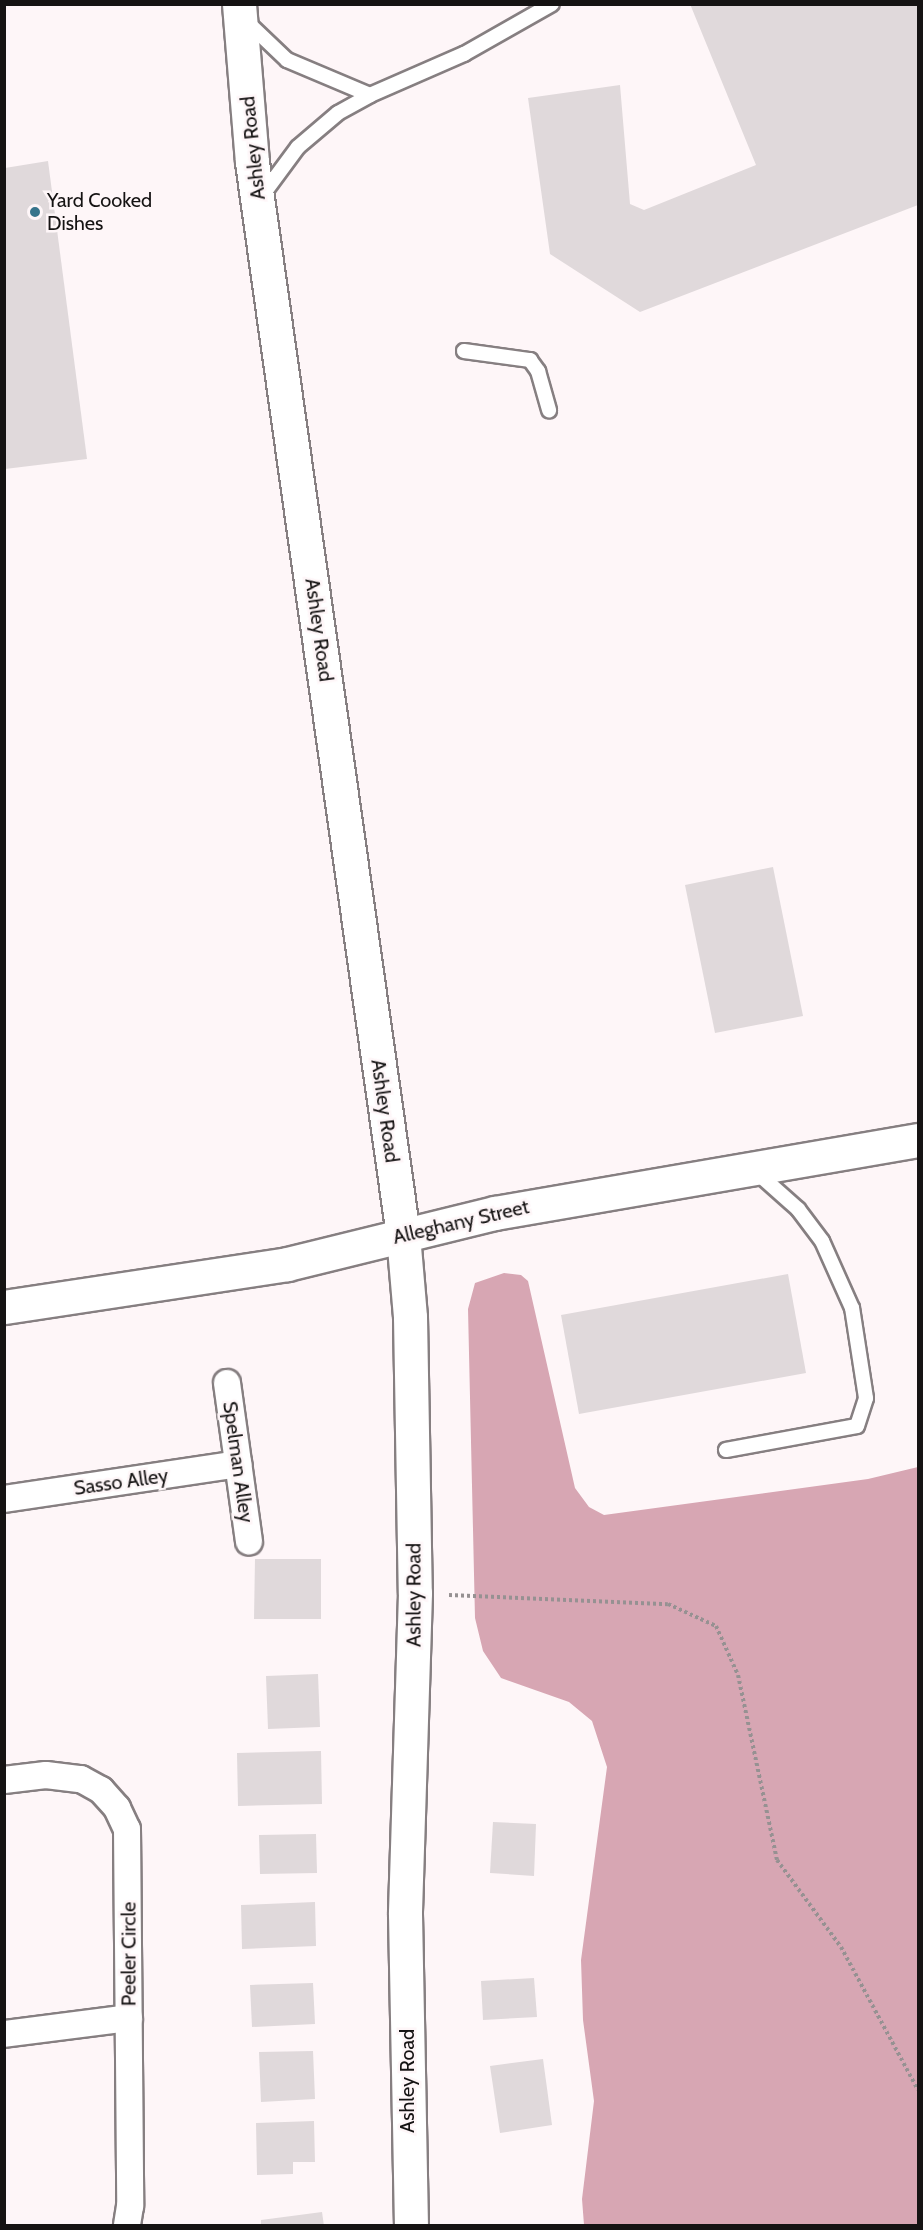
<!DOCTYPE html>
<html>
<head>
<meta charset="utf-8">
<style>
	body { margin:0 }
	#map { position:relative; width:923px; height:2230px; overflow:hidden; background:#fef6f8; font-family:Cabin,sans-serif }
	div>[style] { position:absolute }
	.forest>* { inset:0; background:#d7a6b3 }
	.building>* { inset:0; background:#e0d9db }
	.path>* { height:4px; margin-top:-2px; transform-origin:0; background:repeating-linear-gradient(90deg,#969192 0 3px,transparent 0 6px) }
	.roads { filter:drop-shadow(2px 0 #867f81) drop-shadow(-2px 0 #867f81) drop-shadow(0 2px #867f81) drop-shadow(0 -2px #867f81) }
	.lane>* { height:14px; margin:-7px; padding:0 7px; transform-origin:7px; border-radius:7px; background:#fff }
	.street>* { height:26px; margin:-13px; padding:0 13px; transform-origin:13px; border-radius:13px; background:#fff }
	.secondary>* { height:33px; margin:-16.5px; padding:0 16.5px; transform-origin:16.5px; border-radius:16.5px; background:#fff }
	.dots>* { width:16px; height:16px; translate:-50% -50%; box-sizing:border-box; border:3px solid #fef6f8; border-radius:50% }
	span { translate:-50% -50%; white-space:nowrap; text-align:center; line-height:1.15; -webkit-text-stroke:5px #fef6f8; paint-order:stroke }
	.street-label { font-size:20px; color:#151313 }
	.poi-label { font-size:20px; color:#151313 }
	.left { translate:0 -50%; text-align:left }
	.frame { position:absolute; inset:0; border:6px solid #151313; pointer-events:none }
</style>
</head>
<body>
<div id="map">
	<div class="forest">
		<div style="clip-path:polygon(504px 1273px,521px 1275px,528px 1281px,575px 1488px,589px 1507px,604px 1515px,868px 1479px,918px 1467px,918px 2225px,584px 2225px,582px 2199px,594px 2101px,583px 2020px,581px 1960px,607px 1767px,592px 1721px,569px 1702px,501px 1678px,483px 1651px,475px 1618px,468px 1309px,475px 1283px)"></div>
	</div>
	<div class="building">
		<div style="clip-path:polygon(690px 4px,918px 4px,918px 205px,640px 312px,550px 254px,528px 98px,620px 85px,630px 204px,644px 210px,756px 165px)"></div>
		<div style="clip-path:polygon(48px 161px,87px 459px,5px 469px,5px 168px)"></div>
		<div style="clip-path:polygon(773px 867px,803px 1016px,715px 1033px,685px 885px)"></div>
		<div style="clip-path:polygon(788px 1274px,806px 1373px,579px 1414px,561px 1315px)"></div>
		<div style="clip-path:polygon(255px 1559px,321px 1559px,321px 1619px,254px 1619px)"></div>
		<div style="clip-path:polygon(318px 1674px,320px 1727px,268px 1729px,266px 1676px)"></div>
		<div style="clip-path:polygon(321px 1751px,322px 1804px,238px 1806px,237px 1753px)"></div>
		<div style="clip-path:polygon(493px 1822px,536px 1824px,534px 1876px,490px 1873px)"></div>
		<div style="clip-path:polygon(316px 1834px,317px 1873px,260px 1874px,259px 1835px)"></div>
		<div style="clip-path:polygon(315px 1902px,316px 1946px,242px 1949px,241px 1905px)"></div>
		<div style="clip-path:polygon(534px 1978px,537px 2017px,483px 2020px,481px 1981px)"></div>
		<div style="clip-path:polygon(313px 1983px,315px 2024px,252px 2027px,250px 1985px)"></div>
		<div style="clip-path:polygon(313px 2051px,315px 2099px,261px 2102px,259px 2052px)"></div>
		<div style="clip-path:polygon(543px 2059px,552px 2125px,500px 2133px,490px 2066px)"></div>
		<div style="clip-path:polygon(314px 2121px,315px 2162px,293px 2162px,293px 2174px,257px 2175px,256px 2123px)"></div>
		<div style="clip-path:polygon(322px 2212px,324px 2226px,261px 2226px,261px 2220px)"></div>
	</div>
	<div class="path">
		<div style="left:449px;top:1595px;width:219px;rotate:2.4deg"></div>
		<div style="left:668px;top:1604px;width:53px;rotate:24.6deg"></div>
		<div style="left:716px;top:1626px;width:54px;rotate:65.8deg"></div>
		<div style="left:738px;top:1675px;width:189px;rotate:78.1deg"></div>
		<div style="left:777px;top:1860px;width:108px;rotate:53.7deg"></div>
		<div style="left:841px;top:1947px;width:162px;rotate:61.7deg"></div>
	</div>
	<div class="roads">
		<div class="lane">
			<div style="left:245px;top:20px;width:58px;rotate:43.6deg"></div>
			<div style="left:287px;top:60px;width:90px;rotate:22.9deg"></div>
			<div style="left:261px;top:197px;width:62px;rotate:-53.5deg"></div>
			<div style="left:298px;top:147px;width:52px;rotate:-40.4deg"></div>
			<div style="left:338px;top:113px;width:37px;rotate:-29deg"></div>
			<div style="left:370px;top:95px;width:103px;rotate:-23.6deg"></div>
			<div style="left:464px;top:54px;width:101px;rotate:-29.6deg"></div>
			<div style="left:464px;top:351px;width:67px;rotate:7.8deg"></div>
			<div style="left:530px;top:360px;width:14px;rotate:54deg"></div>
			<div style="left:538px;top:371px;width:41px;rotate:74.2deg"></div>
			<div style="left:726px;top:1450px;width:133px;rotate:-10.4deg"></div>
			<div style="left:857px;top:1426px;width:29px;rotate:-72deg"></div>
			<div style="left:866px;top:1398px;width:91px;rotate:-98.8deg"></div>
			<div style="left:852px;top:1308px;width:73px;rotate:-114.1deg"></div>
			<div style="left:822px;top:1241px;width:40px;rotate:-127deg"></div>
			<div style="left:798px;top:1209px;width:57px;rotate:-138.5deg"></div>
		</div>
		<div class="street">
			<div style="left:227px;top:1383px;width:160px;rotate:82.1deg"></div>
			<div style="left:4px;top:1499px;width:237px;rotate:-8.5deg"></div>
			<div style="left:4px;top:1780px;width:42px;rotate:-6.8deg"></div>
			<div style="left:46px;top:1775px;width:35px;rotate:7deg"></div>
			<div style="left:81px;top:1779px;width:23px;rotate:29deg"></div>
			<div style="left:101px;top:1790px;width:24px;rotate:48deg"></div>
			<div style="left:117px;top:1808px;width:23px;rotate:65deg"></div>
			<div style="left:127px;top:1829px;width:377px;rotate:89.5deg"></div>
			<div style="left:130px;top:2206px;width:20px;rotate:99deg"></div>
			<div style="left:4px;top:2034px;width:126px;rotate:-7.3deg"></div>
		</div>
		<div class="secondary">
			<div style="left:239px;top:4px;width:159px;rotate:85.3deg"></div>
			<div style="left:252px;top:162px;width:1084px;rotate:81.99deg"></div>
			<div style="left:403px;top:1235px;width:82px;rotate:85.1deg"></div>
			<div style="left:410px;top:1317px;width:276px;rotate:89deg"></div>
			<div style="left:415px;top:1593px;width:321px;rotate:91.8deg"></div>
			<div style="left:405px;top:1914px;width:312px;rotate:88.9deg"></div>
			<div style="left:4px;top:1307px;width:286px;rotate:-8.6deg"></div>
			<div style="left:287px;top:1264px;width:214px;rotate:-13.8deg"></div>
			<div style="left:495px;top:1213px;width:429px;rotate:-9.8deg"></div>
		</div>
	</div>
	<div class="dots">
		<div style="left:35px;top:212px;background:#37748b"></div>
	</div>
	<div class="street-label">
		<span style="left:253px;top:148px;rotate:-96deg">Ashley Road</span>
		<span style="left:319px;top:630px;rotate:82deg">Ashley Road</span>
		<span style="left:385px;top:1111px;rotate:82deg">Ashley Road</span>
		<span style="left:461px;top:1222px;rotate:-13deg">Alleghany Street</span>
		<span style="left:238px;top:1462px;rotate:82deg">Spelman Alley</span>
		<span style="left:121px;top:1482px;rotate:-8deg">Sasso Alley</span>
		<span style="left:414px;top:1595px;rotate:-90deg">Ashley Road</span>
		<span style="left:129px;top:1954px;rotate:-90deg">Peeler Circle</span>
		<span style="left:407px;top:2081px;rotate:-90deg">Ashley Road</span>
	</div>
	<div class="poi-label">
		<span class="left" style="left:47px;top:212px">Yard Cooked<br>Dishes</span>
	</div>
	<div class="frame"></div>
</div>
</body>
</html>
